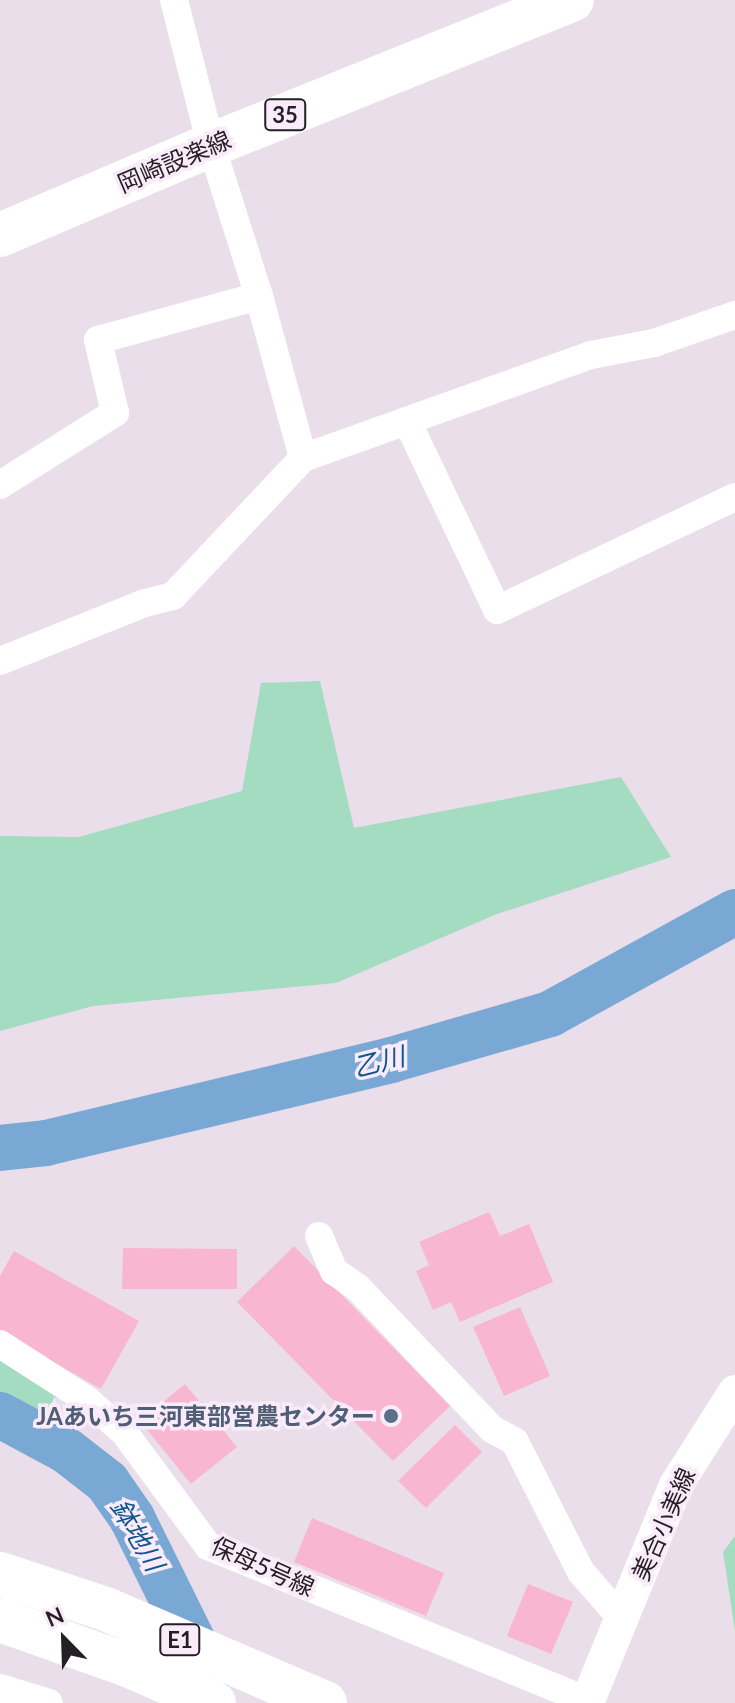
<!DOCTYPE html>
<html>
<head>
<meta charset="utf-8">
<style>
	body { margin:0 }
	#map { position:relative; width:735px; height:1703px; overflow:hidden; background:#ebdeeb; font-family:Lato,"Noto Sans JP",sans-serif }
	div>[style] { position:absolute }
	.green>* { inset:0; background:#a4dcc1 }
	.river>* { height:46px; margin:-23px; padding:0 23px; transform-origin:23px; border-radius:23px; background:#7aa8d5 }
	.building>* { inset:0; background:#f8b6d0 }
	.minor>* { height:28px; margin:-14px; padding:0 14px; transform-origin:14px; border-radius:14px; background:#fff }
	.tertiary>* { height:34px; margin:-17px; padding:0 17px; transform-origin:17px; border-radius:17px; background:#fff }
	.primary>* { height:44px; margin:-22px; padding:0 22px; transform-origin:22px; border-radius:22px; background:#fff }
	.motorway>* { height:44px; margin:-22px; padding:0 22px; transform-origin:22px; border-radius:22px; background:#fff }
	.dots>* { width:22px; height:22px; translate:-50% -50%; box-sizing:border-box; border:4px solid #f9ebf9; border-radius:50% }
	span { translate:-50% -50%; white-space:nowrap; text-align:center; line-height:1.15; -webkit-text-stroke:7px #f9ebf9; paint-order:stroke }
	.shield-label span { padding:2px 6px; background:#f9ebf9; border:2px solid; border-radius:6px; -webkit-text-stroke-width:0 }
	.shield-label { font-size:22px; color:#241f24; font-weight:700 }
	.street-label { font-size:24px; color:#241f24 }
	.service-label { font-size:24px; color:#4e5e75; font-weight:700 }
	.right { translate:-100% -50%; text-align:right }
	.water-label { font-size:26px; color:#0f568f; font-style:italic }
	.north { position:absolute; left:24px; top:1599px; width:80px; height:80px; -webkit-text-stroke:6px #f9ebf9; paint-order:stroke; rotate:337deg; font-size:22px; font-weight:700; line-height:32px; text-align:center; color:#241f24 }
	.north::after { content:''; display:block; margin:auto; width:28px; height:36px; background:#241f24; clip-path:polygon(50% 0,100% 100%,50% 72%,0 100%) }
</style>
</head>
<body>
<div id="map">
	<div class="green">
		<div style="clip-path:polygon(320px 681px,354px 828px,621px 777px,671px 857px,497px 914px,336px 983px,93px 1006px,0 1031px,0 836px,79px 837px,242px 791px,261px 683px)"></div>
		<div style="clip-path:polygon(0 1336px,59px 1395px,22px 1433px,0 1429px)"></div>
		<div style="clip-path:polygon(735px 1536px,735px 1631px,723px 1552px)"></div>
	</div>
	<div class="river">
		<div style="left:0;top:1148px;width:46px;rotate:-6.2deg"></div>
		<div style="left:46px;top:1143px;width:355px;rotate:-13.5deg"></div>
		<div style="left:391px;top:1060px;width:166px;rotate:-16.1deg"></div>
		<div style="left:550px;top:1014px;width:211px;rotate:-28.9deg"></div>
		<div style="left:0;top:1415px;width:76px;rotate:28.2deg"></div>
		<div style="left:67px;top:1451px;width:51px;rotate:37.8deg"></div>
		<div style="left:107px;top:1482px;width:44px;rotate:55.2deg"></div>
		<div style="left:132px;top:1518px;width:174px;rotate:63.7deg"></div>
	</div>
	<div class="building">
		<div style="clip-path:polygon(489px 1212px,500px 1236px,529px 1224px,553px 1282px,460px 1322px,451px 1302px,433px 1310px,416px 1271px,429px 1265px,419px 1242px)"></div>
		<div style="clip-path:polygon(294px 1246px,450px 1406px,393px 1461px,237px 1302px)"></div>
		<div style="clip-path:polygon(123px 1248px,237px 1249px,237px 1289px,122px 1289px)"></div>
		<div style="clip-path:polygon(14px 1251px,139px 1321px,101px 1389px,0 1332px,0 1276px)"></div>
		<div style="clip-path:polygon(520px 1307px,550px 1376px,504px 1396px,473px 1327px)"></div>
		<div style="clip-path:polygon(185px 1384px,237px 1447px,191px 1484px,140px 1421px)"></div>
		<div style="clip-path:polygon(455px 1425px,482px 1452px,426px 1508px,398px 1481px)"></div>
		<div style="clip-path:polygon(312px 1518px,444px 1573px,426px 1616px,294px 1562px)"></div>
		<div style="clip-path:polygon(528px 1584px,573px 1602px,551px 1654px,507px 1636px)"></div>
	</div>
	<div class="minor">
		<div style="left:174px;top:0;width:150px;rotate:75.7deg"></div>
		<div style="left:211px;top:145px;width:158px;rotate:72.4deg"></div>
		<div style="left:259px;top:296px;width:168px;rotate:74.8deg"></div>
		<div style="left:408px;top:423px;width:207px;rotate:64.5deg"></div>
		<div style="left:497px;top:610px;width:263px;rotate:-25.4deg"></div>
		<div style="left:0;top:485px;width:136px;rotate:-32.1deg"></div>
		<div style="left:115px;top:413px;width:75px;rotate:-103.1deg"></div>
		<div style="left:98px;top:340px;width:167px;rotate:-15.3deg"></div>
		<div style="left:0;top:661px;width:156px;rotate:-21.8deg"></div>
		<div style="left:145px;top:603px;width:29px;rotate:-14deg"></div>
		<div style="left:173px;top:596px;width:190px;rotate:-46.7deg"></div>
		<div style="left:303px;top:458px;width:306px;rotate:-19.7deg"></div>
		<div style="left:591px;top:355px;width:64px;rotate:-10.8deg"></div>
		<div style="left:654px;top:343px;width:86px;rotate:-19.1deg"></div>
		<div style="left:319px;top:1236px;width:38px;rotate:67deg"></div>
		<div style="left:334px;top:1271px;width:29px;rotate:35deg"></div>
		<div style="left:358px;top:1288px;width:195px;rotate:46.5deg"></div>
		<div style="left:492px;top:1429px;width:26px;rotate:29deg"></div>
		<div style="left:515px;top:1442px;width:146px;rotate:63.1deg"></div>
		<div style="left:581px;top:1572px;width:64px;rotate:48.8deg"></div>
		<div style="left:0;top:1344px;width:103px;rotate:32.8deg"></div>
		<div style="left:87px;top:1400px;width:49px;rotate:40.9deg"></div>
		<div style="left:124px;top:1432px;width:142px;rotate:53.6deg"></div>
		<div style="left:208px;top:1546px;width:410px;rotate:22.2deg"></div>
		<div style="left:0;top:1688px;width:51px;rotate:17deg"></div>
	</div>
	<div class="tertiary">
		<div style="left:587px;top:1703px;width:235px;rotate:-67.8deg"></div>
		<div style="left:676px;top:1485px;width:110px;rotate:-57.6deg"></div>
	</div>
	<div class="primary">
		<div style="left:0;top:235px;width:229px;rotate:-23.1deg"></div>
		<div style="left:211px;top:145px;width:389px;rotate:-21.9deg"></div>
	</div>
	<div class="motorway">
		<div style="left:0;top:1574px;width:114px;rotate:18.4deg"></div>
		<div style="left:108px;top:1610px;width:236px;rotate:23.2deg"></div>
		<div style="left:0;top:1620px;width:136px;rotate:19.4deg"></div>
		<div style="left:128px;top:1665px;width:94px;rotate:23.8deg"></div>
	</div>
	<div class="dots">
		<div style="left:391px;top:1416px;background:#5c6f8a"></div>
	</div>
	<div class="shield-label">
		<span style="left:285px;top:115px">35</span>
		<span style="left:180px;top:1640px">E1</span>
	</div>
	<div class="street-label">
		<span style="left:174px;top:161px;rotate:-23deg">岡崎設楽線</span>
		<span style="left:663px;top:1524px;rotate:-66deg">美合小美線</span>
		<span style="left:263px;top:1566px;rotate:24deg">保母5号線</span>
	</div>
	<div class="service-label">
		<span class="right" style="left:375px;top:1416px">JAあいち三河東部営農センター</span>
	</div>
	<div class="water-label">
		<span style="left:379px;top:1062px;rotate:-14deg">乙川</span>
		<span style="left:137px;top:1535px;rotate:60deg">鉢地川</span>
	</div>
	<div class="north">N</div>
</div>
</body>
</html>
